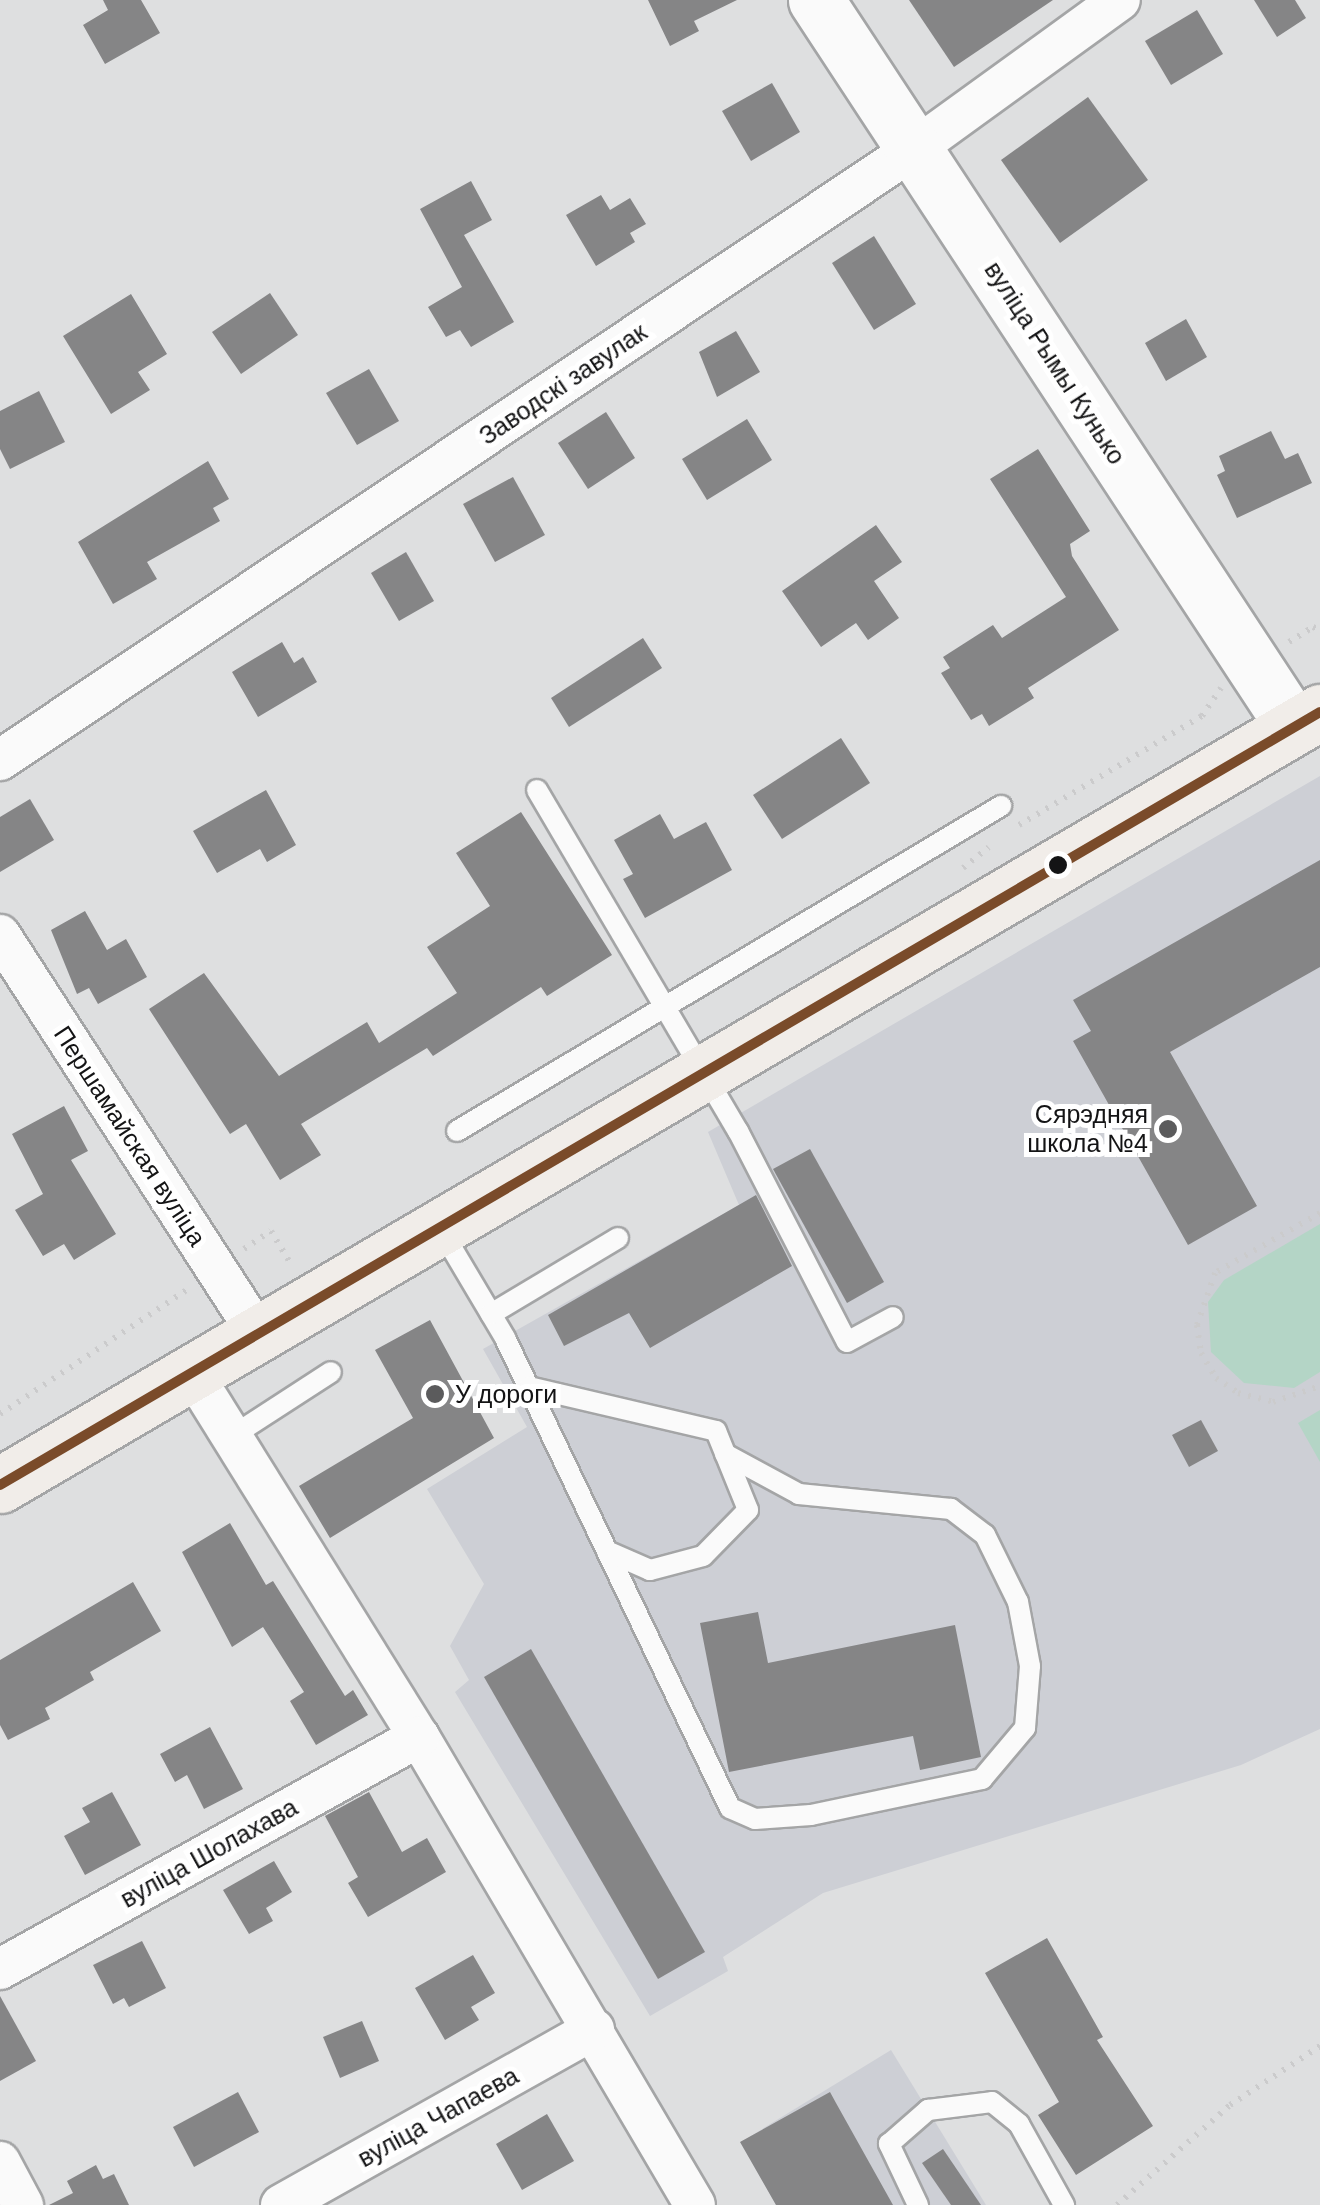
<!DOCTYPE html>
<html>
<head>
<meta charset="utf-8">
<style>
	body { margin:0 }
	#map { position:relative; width:1320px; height:2205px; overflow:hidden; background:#dedfe0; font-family:Helvetica,sans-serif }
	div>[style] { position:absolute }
	.built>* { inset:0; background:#cdcfd5 }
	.green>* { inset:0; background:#b4d5c6 }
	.building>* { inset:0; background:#858586 }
	.path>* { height:6px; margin-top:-3px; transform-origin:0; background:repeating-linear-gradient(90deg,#cbcbcc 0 2.5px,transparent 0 10.5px) }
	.roads { filter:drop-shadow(2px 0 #a4a5a6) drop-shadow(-2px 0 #a4a5a6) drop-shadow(0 2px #a4a5a6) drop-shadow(0 -2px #a4a5a6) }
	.lane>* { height:20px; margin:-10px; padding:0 10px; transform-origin:10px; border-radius:10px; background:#fafafa }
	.street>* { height:40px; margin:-20px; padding:0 20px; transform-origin:20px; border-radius:20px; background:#fafafa }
	.secondary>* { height:55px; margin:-27.5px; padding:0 27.5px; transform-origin:27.5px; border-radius:27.5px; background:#fafafa }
	.primary>* { height:55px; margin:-27.5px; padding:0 27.5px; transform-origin:27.5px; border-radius:27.5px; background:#f1ede9 }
	.bus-1>* { height:10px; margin:-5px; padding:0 5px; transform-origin:5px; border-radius:5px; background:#7a4b2a }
	.dots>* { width:28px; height:28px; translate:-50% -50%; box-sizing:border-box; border:5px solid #fff; border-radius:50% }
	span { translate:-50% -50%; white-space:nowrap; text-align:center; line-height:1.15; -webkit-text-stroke:10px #fff; paint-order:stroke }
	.street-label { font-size:25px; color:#141415 }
	.poi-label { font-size:25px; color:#141415 }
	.right { translate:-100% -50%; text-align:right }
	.left { translate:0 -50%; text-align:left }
</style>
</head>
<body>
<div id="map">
	<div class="built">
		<div style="clip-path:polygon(1320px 776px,1320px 1729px,1241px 1765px,823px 1893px,723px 1957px,728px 1971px,650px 2016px,455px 1692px,469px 1680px,450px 1646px,484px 1584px,427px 1489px,527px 1427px,483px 1349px,739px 1205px,708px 1132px)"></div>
		<div style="clip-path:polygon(891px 2050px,986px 2205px,776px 2205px,741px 2142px)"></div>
	</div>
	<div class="green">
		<div style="clip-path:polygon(1320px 1224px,1320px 1372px,1294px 1388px,1244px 1383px,1211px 1352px,1208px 1302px,1224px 1280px)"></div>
		<div style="clip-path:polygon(1320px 1410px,1320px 1462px,1298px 1423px)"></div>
	</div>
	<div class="building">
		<div style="clip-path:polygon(103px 0,141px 0,160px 33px,105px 64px,83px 25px,108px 10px)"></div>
		<div style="clip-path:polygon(648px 0,737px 0,694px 21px,699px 31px,670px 46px)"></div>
		<div style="clip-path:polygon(909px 0,1053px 0,954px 67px)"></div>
		<div style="clip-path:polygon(1254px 0,1295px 0,1306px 18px,1277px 37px)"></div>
		<div style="clip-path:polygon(1197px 10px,1223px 54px,1171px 85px,1145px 41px)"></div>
		<div style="clip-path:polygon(772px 83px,800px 132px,751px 161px,722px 111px)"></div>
		<div style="clip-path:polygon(1088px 97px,1148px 180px,1060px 243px,1001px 160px)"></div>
		<div style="clip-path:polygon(471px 181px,492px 220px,464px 235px,514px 322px,471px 347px,460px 330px,446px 337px,428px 307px,462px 287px,420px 209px)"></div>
		<div style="clip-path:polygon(601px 195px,610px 210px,630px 198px,646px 224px,630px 233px,635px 242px,596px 266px,566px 215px)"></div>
		<div style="clip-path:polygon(874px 236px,916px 304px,874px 330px,832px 263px)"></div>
		<div style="clip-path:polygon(270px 293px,298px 335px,241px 374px,212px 332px)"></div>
		<div style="clip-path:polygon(131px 294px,167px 354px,138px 372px,150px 390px,111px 414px,63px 336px)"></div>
		<div style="clip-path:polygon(1186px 319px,1207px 357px,1166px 381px,1145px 343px)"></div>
		<div style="clip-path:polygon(736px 331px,760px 372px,717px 397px,699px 352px)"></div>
		<div style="clip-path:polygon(369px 369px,399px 421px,357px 445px,326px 393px)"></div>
		<div style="clip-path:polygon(39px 391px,65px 442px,10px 469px,0 449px,0 411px)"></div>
		<div style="clip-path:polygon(606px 412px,635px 458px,588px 489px,558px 443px)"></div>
		<div style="clip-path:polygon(747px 419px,772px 460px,707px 500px,682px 459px)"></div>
		<div style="clip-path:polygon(1271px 431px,1285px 459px,1298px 453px,1312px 483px,1237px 518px,1217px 475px,1225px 471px,1219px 456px)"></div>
		<div style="clip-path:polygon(1038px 449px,1090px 531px,1070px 544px,1072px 556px,1119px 630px,1028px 688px,1034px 698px,989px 726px,982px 714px,971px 720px,941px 673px,950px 668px,943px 657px,993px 625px,1002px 638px,1066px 597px,990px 479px)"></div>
		<div style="clip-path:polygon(208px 461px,229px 499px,213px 508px,220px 521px,147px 562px,157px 579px,113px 604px,78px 542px)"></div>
		<div style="clip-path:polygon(513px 477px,545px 535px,495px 562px,463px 504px)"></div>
		<div style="clip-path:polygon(876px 525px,902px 562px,874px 581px,899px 618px,868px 640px,856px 623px,821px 647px,782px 591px)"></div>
		<div style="clip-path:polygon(406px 552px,434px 601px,399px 621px,371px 573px)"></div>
		<div style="clip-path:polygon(643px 638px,662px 668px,569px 727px,551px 698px)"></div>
		<div style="clip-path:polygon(282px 642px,294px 663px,303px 657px,317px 682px,258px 717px,232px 672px)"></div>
		<div style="clip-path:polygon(841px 738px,870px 783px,782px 839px,753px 795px)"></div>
		<div style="clip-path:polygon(266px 790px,296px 845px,267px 862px,260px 849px,217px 873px,193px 831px)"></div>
		<div style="clip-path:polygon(30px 799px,54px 840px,0 872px,0 817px)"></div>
		<div style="clip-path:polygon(521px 812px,612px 955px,547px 996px,541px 987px,433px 1056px,427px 1048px,301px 1124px,321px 1155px,280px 1180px,246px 1124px,230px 1134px,149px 1009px,204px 973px,279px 1076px,367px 1022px,379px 1043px,457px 993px,427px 947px,490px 906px,456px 853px)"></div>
		<div style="clip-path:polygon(660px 814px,674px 839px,706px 822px,732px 870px,645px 918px,623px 879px,633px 874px,614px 840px)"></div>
		<div style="clip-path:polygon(1320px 860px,1320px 967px,1170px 1052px,1257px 1206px,1188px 1245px,1073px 1041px,1091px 1031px,1073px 1000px)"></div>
		<div style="clip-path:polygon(85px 911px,107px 950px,126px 939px,147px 977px,98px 1004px,89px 988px,77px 994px,51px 930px)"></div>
		<div style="clip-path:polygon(64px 1106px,88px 1151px,71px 1160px,116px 1234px,74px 1260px,64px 1244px,43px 1256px,15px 1210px,43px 1194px,12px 1134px)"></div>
		<div style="clip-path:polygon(810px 1149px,884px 1282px,847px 1303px,773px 1169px)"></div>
		<div style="clip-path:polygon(756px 1195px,792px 1266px,650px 1348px,629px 1313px,564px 1346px,548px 1315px)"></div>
		<div style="clip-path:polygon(430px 1320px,494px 1438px,330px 1538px,299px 1486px,413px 1418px,375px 1350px)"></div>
		<div style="clip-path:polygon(1201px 1420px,1218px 1451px,1189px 1467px,1172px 1435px)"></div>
		<div style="clip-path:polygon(230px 1523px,266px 1585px,273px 1581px,345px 1696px,353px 1690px,368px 1715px,316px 1745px,290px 1701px,304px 1692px,263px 1627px,232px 1647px,182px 1552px)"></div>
		<div style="clip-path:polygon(133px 1582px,161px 1631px,90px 1672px,94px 1680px,45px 1708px,50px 1719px,8px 1740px,0 1725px,0 1660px)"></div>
		<div style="clip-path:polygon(758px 1612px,768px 1663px,955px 1625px,981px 1757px,920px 1770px,913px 1736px,729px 1772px,700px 1623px)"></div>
		<div style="clip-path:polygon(531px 1649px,705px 1952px,658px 1979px,484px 1677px)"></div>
		<div style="clip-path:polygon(210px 1727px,243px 1789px,204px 1809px,187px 1775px,175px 1782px,160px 1754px)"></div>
		<div style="clip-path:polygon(112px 1792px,141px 1845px,85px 1875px,64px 1836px,90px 1822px,82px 1808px)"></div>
		<div style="clip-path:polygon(369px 1792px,402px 1852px,427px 1838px,446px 1872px,368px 1917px,348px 1883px,358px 1877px,325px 1816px)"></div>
		<div style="clip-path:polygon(274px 1861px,292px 1892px,266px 1908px,273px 1921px,249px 1934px,223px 1890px)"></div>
		<div style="clip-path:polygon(1047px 1938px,1103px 2037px,1097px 2040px,1153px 2126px,1076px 2175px,1038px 2115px,1059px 2102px,985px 1973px)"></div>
		<div style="clip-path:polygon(142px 1941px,166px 1988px,129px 2007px,124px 1998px,113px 2004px,93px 1965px)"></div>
		<div style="clip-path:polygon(473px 1955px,495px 1993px,471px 2007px,479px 2020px,445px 2040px,415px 1988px)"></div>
		<div style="clip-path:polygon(0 1996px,36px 2061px,0 2081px)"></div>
		<div style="clip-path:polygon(362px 2021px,379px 2061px,340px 2078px,323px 2037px)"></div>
		<div style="clip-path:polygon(238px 2092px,259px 2132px,194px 2167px,173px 2127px)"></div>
		<div style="clip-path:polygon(830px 2092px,836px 2103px,893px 2205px,776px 2205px,740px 2142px)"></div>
		<div style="clip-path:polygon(547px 2114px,574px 2161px,522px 2190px,496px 2144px)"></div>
		<div style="clip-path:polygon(943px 2149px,981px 2205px,951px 2205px,922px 2163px)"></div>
		<div style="clip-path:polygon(96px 2165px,103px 2179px,114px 2174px,129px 2205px,49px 2205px,73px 2193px,67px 2181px)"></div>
	</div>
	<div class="path">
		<div style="left:1289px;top:642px;width:28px;rotate:-32deg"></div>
		<div style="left:1313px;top:627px;width:8px;rotate:23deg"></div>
		<div style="left:1019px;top:825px;width:213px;rotate:-30.8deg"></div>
		<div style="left:1202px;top:716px;width:34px;rotate:-56deg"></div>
		<div style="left:963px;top:868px;width:33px;rotate:-39deg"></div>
		<div style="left:1320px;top:1213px;width:121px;rotate:150.3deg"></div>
		<div style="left:1215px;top:1273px;width:55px;rotate:109.1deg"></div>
		<div style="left:1197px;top:1325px;width:28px;rotate:82deg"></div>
		<div style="left:1201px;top:1353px;width:29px;rotate:59deg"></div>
		<div style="left:1216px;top:1378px;width:27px;rotate:34deg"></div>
		<div style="left:1238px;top:1393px;width:36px;rotate:14deg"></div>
		<div style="left:1273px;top:1402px;width:50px;rotate:-18.8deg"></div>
		<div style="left:244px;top:1249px;width:32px;rotate:-34deg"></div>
		<div style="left:271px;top:1231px;width:41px;rotate:59deg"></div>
		<div style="left:0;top:1414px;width:228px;rotate:-33.6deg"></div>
		<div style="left:1117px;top:2205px;width:151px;rotate:-41.5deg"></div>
		<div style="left:1230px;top:2105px;width:108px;rotate:-33.2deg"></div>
	</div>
	<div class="roads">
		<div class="lane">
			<div style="left:537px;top:790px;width:396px;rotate:59.5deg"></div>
			<div style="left:738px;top:1131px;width:237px;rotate:62.7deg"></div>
			<div style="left:847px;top:1342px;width:52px;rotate:-28.5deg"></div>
			<div style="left:457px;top:1131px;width:634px;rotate:-30.86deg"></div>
			<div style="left:441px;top:1230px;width:126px;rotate:59.3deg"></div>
			<div style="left:505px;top:1338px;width:521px;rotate:64.42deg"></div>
			<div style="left:730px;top:1808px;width:27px;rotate:24deg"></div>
			<div style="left:755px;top:1819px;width:56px;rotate:-4.1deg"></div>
			<div style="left:811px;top:1815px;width:175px;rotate:-11.9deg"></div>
			<div style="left:982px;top:1779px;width:67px;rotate:-49.9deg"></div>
			<div style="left:1025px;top:1728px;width:62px;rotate:-85.4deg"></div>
			<div style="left:1030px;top:1666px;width:65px;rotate:-100.6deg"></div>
			<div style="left:1018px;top:1602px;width:75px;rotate:-116.2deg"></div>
			<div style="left:985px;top:1535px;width:43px;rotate:-142.6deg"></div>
			<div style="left:951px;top:1509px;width:153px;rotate:-174.4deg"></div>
			<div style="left:799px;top:1494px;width:84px;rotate:-151.6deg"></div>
			<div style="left:491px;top:1314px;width:148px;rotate:-30.9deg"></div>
			<div style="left:529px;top:1387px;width:192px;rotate:13.2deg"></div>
			<div style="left:716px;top:1431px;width:85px;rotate:67.9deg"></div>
			<div style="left:748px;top:1510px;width:64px;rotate:134.4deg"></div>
			<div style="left:703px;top:1556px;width:55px;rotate:165.2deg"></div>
			<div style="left:650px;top:1570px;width:47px;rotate:-156.2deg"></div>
			<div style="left:231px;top:1437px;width:119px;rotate:-33deg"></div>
			<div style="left:918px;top:2205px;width:68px;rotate:-115.4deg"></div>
			<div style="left:889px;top:2144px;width:52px;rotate:-41.1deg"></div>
			<div style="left:928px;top:2110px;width:64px;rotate:-7.1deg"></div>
			<div style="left:992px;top:2102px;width:35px;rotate:39deg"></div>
			<div style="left:1019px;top:2124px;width:93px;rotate:60.9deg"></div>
		</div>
		<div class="street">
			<div style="left:0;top:760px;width:1099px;rotate:-33.76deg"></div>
			<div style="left:914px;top:149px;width:254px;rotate:-35.9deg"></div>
			<div style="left:0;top:935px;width:479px;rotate:57.1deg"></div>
			<div style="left:194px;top:1376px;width:425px;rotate:58.1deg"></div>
			<div style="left:419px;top:1737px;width:543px;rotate:59.47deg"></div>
			<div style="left:0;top:1969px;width:479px;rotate:-29deg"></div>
			<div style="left:0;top:2162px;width:49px;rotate:61.9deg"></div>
			<div style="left:281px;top:2205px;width:359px;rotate:-29.3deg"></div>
		</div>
		<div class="secondary">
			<div style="left:816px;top:0;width:870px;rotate:56.68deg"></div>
		</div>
		<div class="primary">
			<div style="left:0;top:1485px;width:1530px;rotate:-30.35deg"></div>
		</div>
	</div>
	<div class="bus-1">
		<div style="left:0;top:1485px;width:1530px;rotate:-30.35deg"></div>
	</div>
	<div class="dots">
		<div style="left:1058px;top:865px;background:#141415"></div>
		<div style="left:1168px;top:1129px;background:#5b5b5c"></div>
		<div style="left:435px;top:1394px;background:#5b5b5c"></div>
	</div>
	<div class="street-label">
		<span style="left:1055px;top:363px;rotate:57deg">вуліца Рымы Кунько</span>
		<span style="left:563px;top:384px;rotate:-34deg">Заводскі завулак</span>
		<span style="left:130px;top:1136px;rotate:57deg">Першамайская вуліца</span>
		<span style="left:209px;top:1853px;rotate:-29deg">вуліца Шолахава</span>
		<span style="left:438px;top:2117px;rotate:-29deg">вуліца Чапаева</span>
	</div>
	<div class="poi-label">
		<span class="right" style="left:1148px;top:1129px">Сярэдняя<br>школа №4</span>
		<span class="left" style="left:455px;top:1394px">У дороги</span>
	</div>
</div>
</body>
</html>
